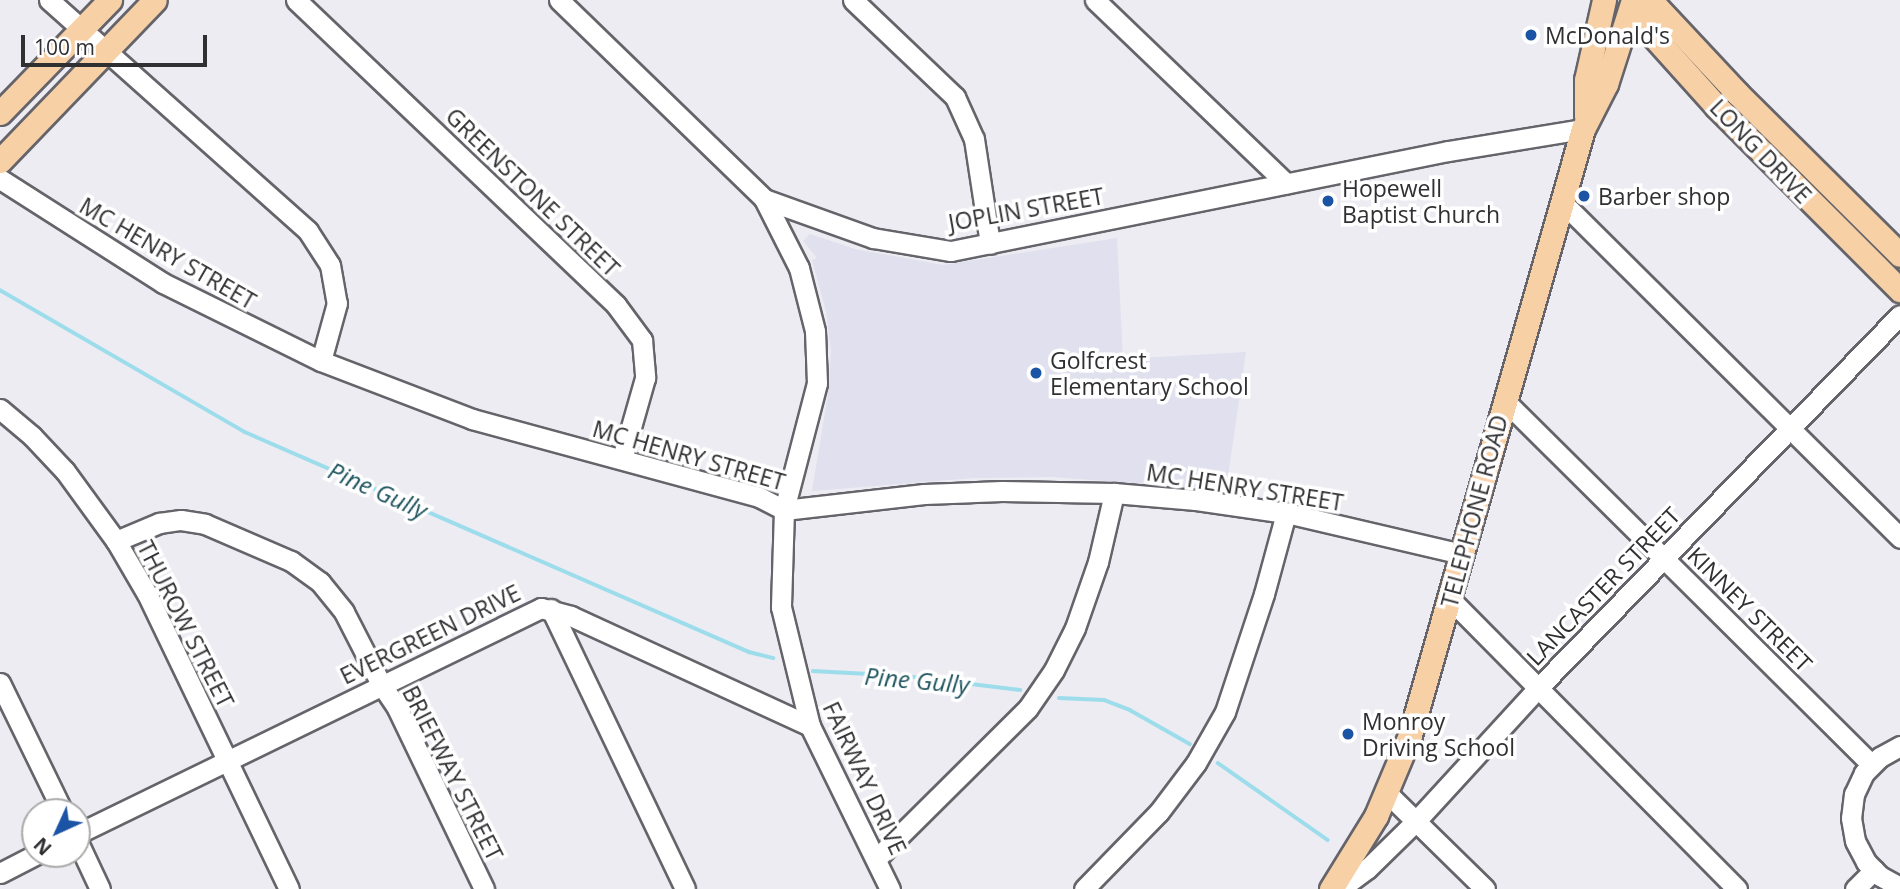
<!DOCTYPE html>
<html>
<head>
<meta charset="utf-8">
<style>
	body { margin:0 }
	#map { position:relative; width:1900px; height:889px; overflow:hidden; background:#ececf2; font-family:"Open Sans",sans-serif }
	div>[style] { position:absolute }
	.built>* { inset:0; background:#e0e0ee }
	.stream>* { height:3.5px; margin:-1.75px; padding:0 1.75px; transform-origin:1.75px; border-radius:1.75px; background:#9dddeb }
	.roads { filter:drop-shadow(2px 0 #65646a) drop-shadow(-2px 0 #65646a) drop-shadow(0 2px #65646a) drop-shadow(0 -2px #65646a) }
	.minor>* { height:19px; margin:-9.5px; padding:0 9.5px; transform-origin:9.5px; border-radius:9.5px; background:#fff }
	.major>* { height:23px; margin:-11.5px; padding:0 11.5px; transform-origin:11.5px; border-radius:11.5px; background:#f8d0a6 }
	.dots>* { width:19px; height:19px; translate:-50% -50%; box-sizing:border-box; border:4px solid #fff; border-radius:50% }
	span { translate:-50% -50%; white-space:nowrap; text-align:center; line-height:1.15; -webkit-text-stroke:7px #fff; paint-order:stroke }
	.poi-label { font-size:23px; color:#303033 }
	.left { translate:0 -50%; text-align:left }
	.street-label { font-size:23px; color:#303033 }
	.water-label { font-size:24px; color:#1e545e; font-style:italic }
	.north { position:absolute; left:21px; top:798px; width:70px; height:70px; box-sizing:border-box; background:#fff; border:2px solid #acacad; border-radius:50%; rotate:225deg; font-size:19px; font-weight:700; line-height:28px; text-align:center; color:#303033 }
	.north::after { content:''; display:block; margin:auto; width:24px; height:32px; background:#1c54a5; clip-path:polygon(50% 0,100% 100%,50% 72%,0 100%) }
	.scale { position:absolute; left:21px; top:35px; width:186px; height:32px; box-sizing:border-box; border:4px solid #303033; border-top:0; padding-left:9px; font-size:21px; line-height:24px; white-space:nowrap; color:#303033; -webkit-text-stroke:5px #fff; paint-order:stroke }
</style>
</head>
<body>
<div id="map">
	<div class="built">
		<div style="clip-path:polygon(810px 234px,855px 249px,943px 265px,1117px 238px,1123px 359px,1246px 352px,1226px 490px,1052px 477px,974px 478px,812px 491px,829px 388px,831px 350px,826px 311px,812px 260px,817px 258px,803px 241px)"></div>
	</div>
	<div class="stream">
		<div style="left:0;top:290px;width:283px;rotate:30.1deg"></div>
		<div style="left:245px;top:432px;width:550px;rotate:23.58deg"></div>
		<div style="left:749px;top:652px;width:25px;rotate:14deg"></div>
		<div style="left:813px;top:671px;width:92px;rotate:3.1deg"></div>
		<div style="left:905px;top:676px;width:116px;rotate:6.9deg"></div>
		<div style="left:1059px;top:698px;width:45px;rotate:2.5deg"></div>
		<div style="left:1104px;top:700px;width:28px;rotate:21deg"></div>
		<div style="left:1130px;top:710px;width:69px;rotate:29.5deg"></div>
		<div style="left:1218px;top:763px;width:134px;rotate:35deg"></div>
	</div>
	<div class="roads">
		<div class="minor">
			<div style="left:49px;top:0;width:347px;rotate:41.7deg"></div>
			<div style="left:308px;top:231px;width:40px;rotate:57.1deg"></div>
			<div style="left:330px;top:265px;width:39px;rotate:80deg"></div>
			<div style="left:337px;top:303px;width:60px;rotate:105.4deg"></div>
			<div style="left:296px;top:0;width:442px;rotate:43.6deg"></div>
			<div style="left:616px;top:305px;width:44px;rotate:53.4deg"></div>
			<div style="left:642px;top:340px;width:38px;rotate:85deg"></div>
			<div style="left:645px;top:378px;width:84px;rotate:105.9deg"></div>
			<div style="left:559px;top:0;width:286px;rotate:44.1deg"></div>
			<div style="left:764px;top:199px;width:116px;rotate:19.7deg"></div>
			<div style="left:873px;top:238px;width:79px;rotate:9.5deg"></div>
			<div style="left:951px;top:251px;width:507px;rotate:-11.38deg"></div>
			<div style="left:1448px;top:151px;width:137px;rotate:-9.3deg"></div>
			<div style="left:853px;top:0;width:141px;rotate:43.6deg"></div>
			<div style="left:955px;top:97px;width:46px;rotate:65.7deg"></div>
			<div style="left:974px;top:139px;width:106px;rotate:81.3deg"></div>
			<div style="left:1095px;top:0;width:265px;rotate:43.8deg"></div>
			<div style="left:0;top:179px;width:193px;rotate:32.5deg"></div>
			<div style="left:163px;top:283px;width:176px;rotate:26.3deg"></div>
			<div style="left:321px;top:361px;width:162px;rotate:21deg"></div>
			<div style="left:472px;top:419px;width:297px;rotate:15.2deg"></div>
			<div style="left:759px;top:497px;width:28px;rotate:27deg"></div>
			<div style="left:784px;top:510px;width:141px;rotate:-6.5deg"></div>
			<div style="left:924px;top:494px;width:78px;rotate:-2.2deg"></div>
			<div style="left:1002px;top:491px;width:112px;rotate:1deg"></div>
			<div style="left:1114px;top:493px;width:82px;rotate:4.9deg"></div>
			<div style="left:1196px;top:500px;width:91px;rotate:8.2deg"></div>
			<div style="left:1286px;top:513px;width:181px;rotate:13.1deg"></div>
			<div style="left:764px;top:199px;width:77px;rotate:63.1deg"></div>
			<div style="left:799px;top:268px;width:65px;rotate:75.7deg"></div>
			<div style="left:815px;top:331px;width:52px;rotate:87.8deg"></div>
			<div style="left:817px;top:383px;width:131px;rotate:104.6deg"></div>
			<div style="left:784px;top:510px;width:97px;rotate:91.8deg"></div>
			<div style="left:781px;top:607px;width:122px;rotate:76.3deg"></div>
			<div style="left:810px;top:726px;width:182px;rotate:63.9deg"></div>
			<div style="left:1562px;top:202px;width:477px;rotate:44.8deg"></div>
			<div style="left:1505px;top:401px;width:515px;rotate:44.76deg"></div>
			<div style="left:0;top:409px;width:42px;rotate:40.2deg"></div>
			<div style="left:32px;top:436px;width:48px;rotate:46.7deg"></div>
			<div style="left:65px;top:471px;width:87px;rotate:53.9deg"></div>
			<div style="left:116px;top:541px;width:61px;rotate:59.7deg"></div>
			<div style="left:147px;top:594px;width:327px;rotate:64.3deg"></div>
			<div style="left:116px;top:541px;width:47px;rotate:-22.7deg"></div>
			<div style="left:159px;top:523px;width:22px;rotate:-8deg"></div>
			<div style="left:181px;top:520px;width:24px;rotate:9deg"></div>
			<div style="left:205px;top:524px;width:94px;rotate:23.3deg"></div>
			<div style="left:291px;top:561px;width:36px;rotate:36deg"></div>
			<div style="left:320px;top:582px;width:38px;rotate:51deg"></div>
			<div style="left:344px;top:612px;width:81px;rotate:62.8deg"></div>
			<div style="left:381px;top:684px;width:29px;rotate:56deg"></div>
			<div style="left:397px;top:708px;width:201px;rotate:64.3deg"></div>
			<div style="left:1450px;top:599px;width:408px;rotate:45.3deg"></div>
			<div style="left:551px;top:609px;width:310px;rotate:64.4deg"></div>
			<div style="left:0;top:683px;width:144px;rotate:64deg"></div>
			<div style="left:1900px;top:746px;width:23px;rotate:151deg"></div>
			<div style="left:1880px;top:757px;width:23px;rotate:135deg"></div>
			<div style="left:1864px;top:773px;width:23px;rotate:115deg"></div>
			<div style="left:1854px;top:794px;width:24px;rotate:97deg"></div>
			<div style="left:1851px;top:818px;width:23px;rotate:80deg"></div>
			<div style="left:1855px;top:841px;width:24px;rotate:62deg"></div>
			<div style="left:1866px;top:862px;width:20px;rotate:45deg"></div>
			<div style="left:1880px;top:876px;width:23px;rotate:29deg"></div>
			<div style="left:1387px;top:793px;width:137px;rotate:44.4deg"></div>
			<div style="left:77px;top:834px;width:516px;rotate:-25.97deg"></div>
			<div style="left:541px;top:608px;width:31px;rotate:15deg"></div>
			<div style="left:571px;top:616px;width:263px;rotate:24.7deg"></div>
			<div style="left:77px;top:840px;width:54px;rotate:64.9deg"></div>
			<div style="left:876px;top:859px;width:214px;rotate:-44.8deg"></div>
			<div style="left:1028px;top:708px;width:46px;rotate:-55.6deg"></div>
			<div style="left:1054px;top:670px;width:47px;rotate:-63.4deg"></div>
			<div style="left:1075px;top:628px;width:70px;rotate:-70.8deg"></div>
			<div style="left:1098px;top:562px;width:71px;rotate:-76.9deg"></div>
			<div style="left:0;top:873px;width:42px;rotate:-27.2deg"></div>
			<div style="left:1084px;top:889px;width:107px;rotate:-45.8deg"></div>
			<div style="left:1159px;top:812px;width:61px;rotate:-52.9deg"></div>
			<div style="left:1196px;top:763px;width:59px;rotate:-60.4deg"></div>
			<div style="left:1225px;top:712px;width:124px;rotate:-71.7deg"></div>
			<div style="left:1264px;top:594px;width:84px;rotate:-74.8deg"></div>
			<div style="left:1340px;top:889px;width:34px;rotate:-37deg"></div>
			<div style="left:1367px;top:869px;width:69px;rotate:-44.4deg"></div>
			<div style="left:1416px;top:821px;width:182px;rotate:-47.5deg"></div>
			<div style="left:1539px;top:687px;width:518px;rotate:-45.86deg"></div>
			<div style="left:1855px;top:889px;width:27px;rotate:-45deg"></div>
		</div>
		<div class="major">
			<div style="left:1636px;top:0;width:31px;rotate:69deg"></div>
			<div style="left:1647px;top:29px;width:105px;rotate:48.1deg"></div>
			<div style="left:1717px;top:107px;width:259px;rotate:45deg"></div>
			<div style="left:1645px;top:0;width:10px;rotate:24deg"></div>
			<div style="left:1654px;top:4px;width:123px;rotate:47deg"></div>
			<div style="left:1738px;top:94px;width:228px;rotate:44.8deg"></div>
			<div style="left:0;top:113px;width:158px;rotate:-45.8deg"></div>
			<div style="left:1586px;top:116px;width:36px;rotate:-90deg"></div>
			<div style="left:1586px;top:80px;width:82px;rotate:-77.3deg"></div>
			<div style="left:0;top:161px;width:223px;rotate:-46.1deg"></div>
			<div style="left:1331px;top:889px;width:86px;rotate:-58.3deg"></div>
			<div style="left:1376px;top:816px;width:88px;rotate:-67.2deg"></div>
			<div style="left:1410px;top:735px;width:630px;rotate:-74.07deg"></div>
			<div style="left:1583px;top:129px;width:51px;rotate:-62.9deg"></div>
			<div style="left:1606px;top:84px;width:88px;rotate:-72.2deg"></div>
		</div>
	</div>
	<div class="dots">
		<div style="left:1531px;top:35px;background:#1c54a5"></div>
		<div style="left:1584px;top:196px;background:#1c54a5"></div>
		<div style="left:1328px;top:201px;background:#1c54a5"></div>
		<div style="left:1036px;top:373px;background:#1c54a5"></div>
		<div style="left:1348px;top:734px;background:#1c54a5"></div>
	</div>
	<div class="poi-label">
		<span class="left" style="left:1545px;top:35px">McDonald's</span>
		<span class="left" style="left:1342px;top:201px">Hopewell<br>Baptist Church</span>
		<span class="left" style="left:1598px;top:196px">Barber shop</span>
		<span class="left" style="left:1050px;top:373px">Golfcrest<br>Elementary School</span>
		<span class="left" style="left:1362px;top:734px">Monroy<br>Driving School</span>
	</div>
	<div class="street-label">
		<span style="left:1761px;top:151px;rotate:46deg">LONG DRIVE</span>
		<span style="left:533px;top:192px;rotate:44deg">GREENSTONE STREET</span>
		<span style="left:1026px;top:209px;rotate:-10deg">JOPLIN STREET</span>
		<span style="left:168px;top:253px;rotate:30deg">MC HENRY STREET</span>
		<span style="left:689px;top:455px;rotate:16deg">MC HENRY STREET</span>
		<span style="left:1245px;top:487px;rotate:9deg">MC HENRY STREET</span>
		<span style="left:1474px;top:511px;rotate:-75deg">TELEPHONE ROAD</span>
		<span style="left:1603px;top:586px;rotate:-46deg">LANCASTER STREET</span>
		<span style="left:1750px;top:609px;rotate:45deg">KINNEY STREET</span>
		<span style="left:186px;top:624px;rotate:63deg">THUROW STREET</span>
		<span style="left:430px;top:634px;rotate:-26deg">EVERGREEN DRIVE</span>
		<span style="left:453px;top:773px;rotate:63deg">BRIEFWAY STREET</span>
		<span style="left:865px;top:778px;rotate:65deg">FAIRWAY DRIVE</span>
	</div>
	<div class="water-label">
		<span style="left:378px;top:490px;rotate:24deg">Pine Gully</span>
		<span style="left:917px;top:680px;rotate:5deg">Pine Gully</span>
	</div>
	<div class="north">N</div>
	<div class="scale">100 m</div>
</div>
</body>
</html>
